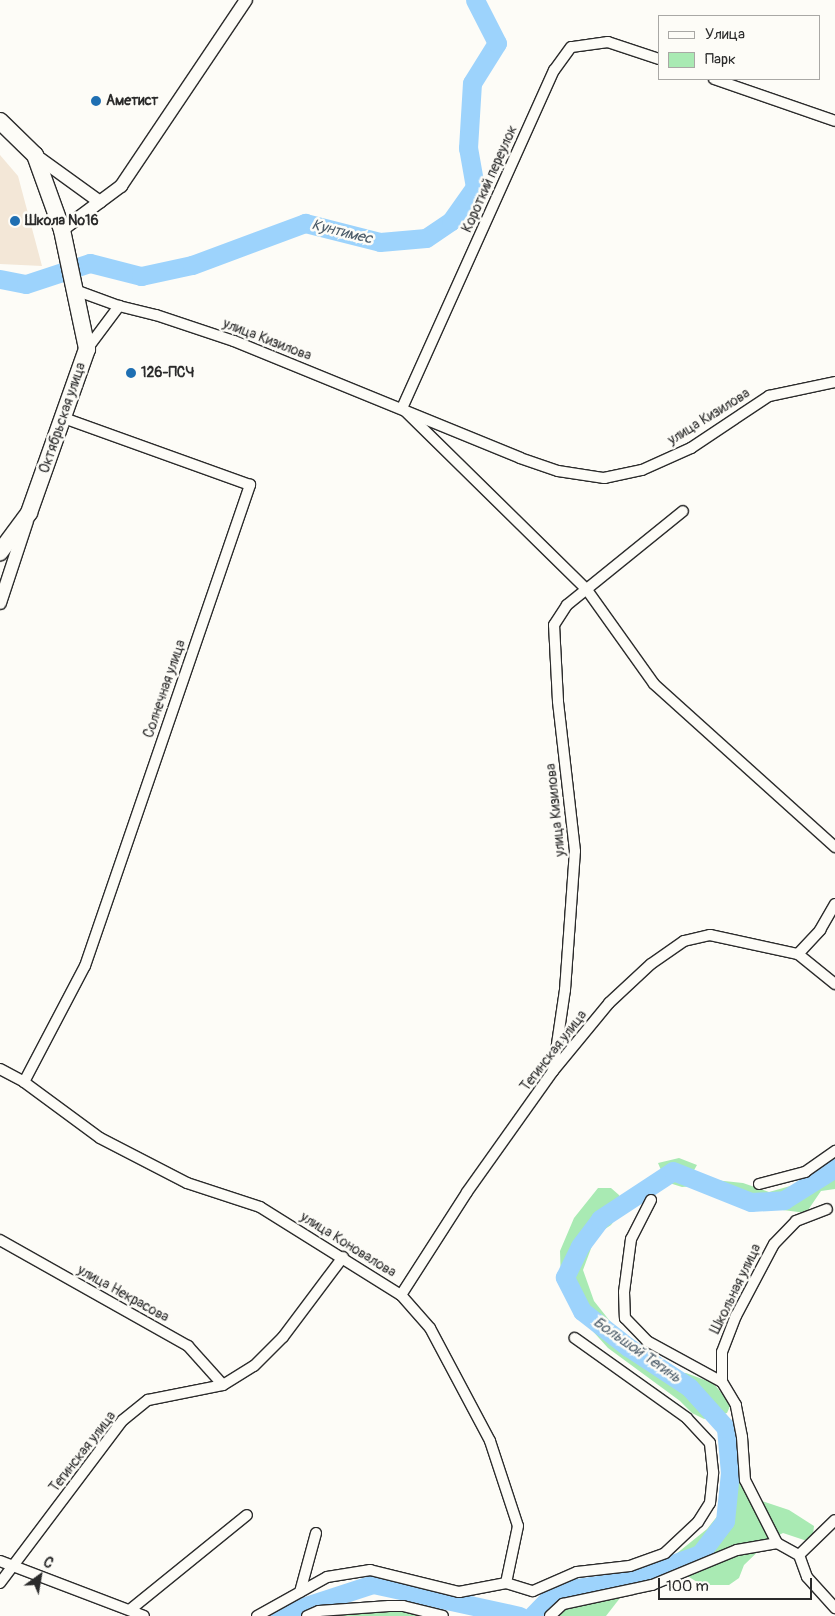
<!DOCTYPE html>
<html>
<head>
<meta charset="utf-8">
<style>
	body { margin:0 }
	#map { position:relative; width:835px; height:1616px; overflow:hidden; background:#fdfcf7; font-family:Pangolin,sans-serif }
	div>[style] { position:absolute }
	.built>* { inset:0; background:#f3e7d7 }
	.green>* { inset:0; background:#a9eab3 }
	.river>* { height:19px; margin:-9.5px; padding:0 9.5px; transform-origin:9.5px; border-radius:9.5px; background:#9dd3fc }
	.roads { filter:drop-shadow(1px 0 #2b2b2b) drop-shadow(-1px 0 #2b2b2b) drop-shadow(0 1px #2b2b2b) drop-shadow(0 -1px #2b2b2b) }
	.minor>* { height:10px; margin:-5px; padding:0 5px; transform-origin:5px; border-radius:5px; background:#fdfcf7 }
	.tertiary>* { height:12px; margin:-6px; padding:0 6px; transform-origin:6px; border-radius:6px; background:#fdfcf7 }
	.primary>* { height:16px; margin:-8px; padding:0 8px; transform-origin:8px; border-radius:8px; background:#fdfcf7 }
	.dots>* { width:14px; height:14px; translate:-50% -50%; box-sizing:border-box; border:2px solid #fdfcf7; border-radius:50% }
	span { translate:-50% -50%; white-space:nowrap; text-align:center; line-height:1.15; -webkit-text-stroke:5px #fdfcf7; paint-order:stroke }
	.poi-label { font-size:14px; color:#2b2b2b; font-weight:700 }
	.left { translate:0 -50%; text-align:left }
	.street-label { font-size:14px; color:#2b2b2b }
	.water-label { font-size:15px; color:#4d5d6a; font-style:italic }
	.legend { position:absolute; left:658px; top:15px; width:162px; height:65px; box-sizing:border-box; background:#fdfcf7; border:1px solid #a9a8a5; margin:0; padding:6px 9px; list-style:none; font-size:15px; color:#2b2b2b }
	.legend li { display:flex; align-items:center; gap:10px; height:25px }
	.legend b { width:25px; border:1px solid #a9a8a5 }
	.north { position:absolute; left:15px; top:1551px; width:50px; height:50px; -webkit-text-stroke:4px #fdfcf7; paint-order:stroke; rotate:32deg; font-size:14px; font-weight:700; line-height:20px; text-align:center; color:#2b2b2b }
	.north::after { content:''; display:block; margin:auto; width:18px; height:22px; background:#2b2b2b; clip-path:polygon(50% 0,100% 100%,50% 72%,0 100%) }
	.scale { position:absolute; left:658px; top:1578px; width:154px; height:22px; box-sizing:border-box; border:2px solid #2b2b2b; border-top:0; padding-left:6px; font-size:15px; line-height:18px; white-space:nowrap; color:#2b2b2b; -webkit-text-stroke:4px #fdfcf7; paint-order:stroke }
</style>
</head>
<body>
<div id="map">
	<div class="built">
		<div style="clip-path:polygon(0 155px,18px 176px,42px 266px,0 264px)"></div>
	</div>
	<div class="green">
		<div style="clip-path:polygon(679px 1158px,697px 1165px,693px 1172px,705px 1179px,743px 1183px,769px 1192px,808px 1181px,835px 1163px,835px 1189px,821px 1191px,806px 1213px,775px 1209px,709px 1185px,682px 1187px,666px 1182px,658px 1163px)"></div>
		<div style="clip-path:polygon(598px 1188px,611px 1188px,619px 1195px,624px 1208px,611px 1225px,596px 1235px,583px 1270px,594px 1301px,621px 1335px,622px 1347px,643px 1367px,660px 1374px,686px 1373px,713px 1383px,731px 1404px,727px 1413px,704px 1419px,692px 1413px,680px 1401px,608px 1348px,571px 1307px,561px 1282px,560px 1251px,574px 1218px)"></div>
		<div style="clip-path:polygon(723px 1432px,738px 1437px,747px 1496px,789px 1510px,814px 1526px,813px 1535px,807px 1541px,783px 1533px,771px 1539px,744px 1565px,739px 1578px,729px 1585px,702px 1585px,676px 1569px,671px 1558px,707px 1529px,719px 1514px,725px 1484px)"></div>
		<div style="clip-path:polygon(620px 1598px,606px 1616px,557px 1616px,568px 1607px)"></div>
		<div style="clip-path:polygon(402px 1608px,419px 1616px,315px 1616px)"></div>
	</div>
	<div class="river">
		<div style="left:0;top:279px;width:26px;rotate:11deg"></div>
		<div style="left:26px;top:284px;width:67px;rotate:-18.2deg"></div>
		<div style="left:90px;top:263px;width:53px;rotate:14.3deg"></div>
		<div style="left:141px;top:276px;width:52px;rotate:-12.2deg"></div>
		<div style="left:192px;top:265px;width:121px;rotate:-20.4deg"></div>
		<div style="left:305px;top:223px;width:77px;rotate:14.2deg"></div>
		<div style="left:380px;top:242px;width:46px;rotate:-5deg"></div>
		<div style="left:426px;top:238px;width:30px;rotate:-34deg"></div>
		<div style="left:451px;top:221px;width:42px;rotate:-54.8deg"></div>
		<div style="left:475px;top:187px;width:40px;rotate:-100deg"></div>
		<div style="left:468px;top:148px;width:65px;rotate:-86.5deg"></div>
		<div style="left:472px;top:83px;width:47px;rotate:-58deg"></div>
		<div style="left:497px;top:43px;width:48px;rotate:-117.1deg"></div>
		<div style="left:275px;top:1616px;width:103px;rotate:-18.1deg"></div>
		<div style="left:373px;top:1584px;width:150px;rotate:12.3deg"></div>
		<div style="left:532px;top:1616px;width:35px;rotate:-46deg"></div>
		<div style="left:556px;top:1591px;width:71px;rotate:-8.1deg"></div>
		<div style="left:626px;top:1581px;width:79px;rotate:-20deg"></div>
		<div style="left:700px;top:1554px;width:41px;rotate:-52.9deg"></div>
		<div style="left:725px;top:1521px;width:48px;rotate:-84.1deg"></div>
		<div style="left:730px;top:1473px;width:45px;rotate:-95.1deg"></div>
		<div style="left:726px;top:1428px;width:55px;rotate:-132.1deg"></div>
		<div style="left:689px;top:1387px;width:73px;rotate:-146.7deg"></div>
		<div style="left:628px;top:1347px;width:58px;rotate:-142deg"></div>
		<div style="left:582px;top:1311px;width:38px;rotate:-117deg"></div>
		<div style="left:565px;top:1277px;width:34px;rotate:-64deg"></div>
		<div style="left:580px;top:1246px;width:34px;rotate:-53deg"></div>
		<div style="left:600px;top:1219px;width:87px;rotate:-33.3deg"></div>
		<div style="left:673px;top:1171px;width:84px;rotate:21.7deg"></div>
		<div style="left:751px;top:1202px;width:33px;rotate:-3deg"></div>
		<div style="left:784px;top:1200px;width:60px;rotate:-32.1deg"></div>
	</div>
	<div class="roads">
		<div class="minor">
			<div style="left:659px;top:59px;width:54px;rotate:-161.6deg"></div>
			<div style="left:608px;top:42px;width:37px;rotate:172deg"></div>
			<div style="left:571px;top:47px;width:29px;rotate:126deg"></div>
			<div style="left:554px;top:70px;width:371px;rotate:114.2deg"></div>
			<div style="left:402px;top:408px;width:260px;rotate:44.5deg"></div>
			<div style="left:587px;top:590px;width:115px;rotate:54.5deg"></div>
			<div style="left:654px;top:684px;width:244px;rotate:42deg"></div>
			<div style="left:714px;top:79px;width:128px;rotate:19.1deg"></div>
			<div style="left:75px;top:290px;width:47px;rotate:20deg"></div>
			<div style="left:87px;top:349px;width:54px;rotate:-53.3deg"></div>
			<div style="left:119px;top:306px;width:38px;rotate:14deg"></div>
			<div style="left:156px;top:315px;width:82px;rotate:18.4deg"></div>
			<div style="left:234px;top:341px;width:309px;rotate:22.2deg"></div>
			<div style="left:520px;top:458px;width:40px;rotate:18.9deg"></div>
			<div style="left:558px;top:471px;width:47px;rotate:8.7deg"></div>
			<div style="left:604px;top:478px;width:39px;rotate:-12deg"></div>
			<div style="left:642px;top:470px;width:54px;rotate:-24.2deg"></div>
			<div style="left:691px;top:448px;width:94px;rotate:-33.7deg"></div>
			<div style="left:769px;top:396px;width:67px;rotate:-12deg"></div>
			<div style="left:798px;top:954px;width:48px;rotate:39deg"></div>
			<div style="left:0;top:1069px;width:27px;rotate:28deg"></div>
			<div style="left:24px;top:1082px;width:94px;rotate:36.4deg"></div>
			<div style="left:100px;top:1138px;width:98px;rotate:27.3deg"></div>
			<div style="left:187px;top:1183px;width:77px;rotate:18.2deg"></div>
			<div style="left:260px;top:1207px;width:166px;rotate:32deg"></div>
			<div style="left:401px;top:1295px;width:44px;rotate:48.7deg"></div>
			<div style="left:430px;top:1328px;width:128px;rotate:62deg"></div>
			<div style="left:490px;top:1441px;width:89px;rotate:71.8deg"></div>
			<div style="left:518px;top:1526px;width:58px;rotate:101.9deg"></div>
			<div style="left:553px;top:1071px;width:82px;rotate:-81.6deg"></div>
			<div style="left:565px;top:990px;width:139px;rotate:-85.9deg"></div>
			<div style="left:575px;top:851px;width:151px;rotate:-96.5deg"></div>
			<div style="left:558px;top:701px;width:76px;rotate:-93deg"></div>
			<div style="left:554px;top:625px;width:24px;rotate:-57deg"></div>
			<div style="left:567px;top:605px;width:149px;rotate:-39deg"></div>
			<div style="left:24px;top:1082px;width:131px;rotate:-62.3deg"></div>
			<div style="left:85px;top:966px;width:509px;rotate:-71.07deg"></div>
			<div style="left:250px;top:485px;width:198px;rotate:-160.2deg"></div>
			<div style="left:759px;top:1184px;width:48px;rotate:-14.6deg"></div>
			<div style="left:805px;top:1172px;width:37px;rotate:-35deg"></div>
			<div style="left:651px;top:1200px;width:44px;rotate:117.1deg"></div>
			<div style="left:631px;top:1239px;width:53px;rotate:97.5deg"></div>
			<div style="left:624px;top:1292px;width:26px;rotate:88deg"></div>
			<div style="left:625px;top:1318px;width:32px;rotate:46deg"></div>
			<div style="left:647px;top:1341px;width:85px;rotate:28.7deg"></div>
			<div style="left:0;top:1240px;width:216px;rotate:29.4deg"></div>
			<div style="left:188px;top:1346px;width:52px;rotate:48.1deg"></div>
			<div style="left:401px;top:1295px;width:122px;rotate:-57.3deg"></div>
			<div style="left:467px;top:1192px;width:148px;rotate:-54.6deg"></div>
			<div style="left:553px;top:1071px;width:88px;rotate:-50.5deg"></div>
			<div style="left:609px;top:1003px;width:57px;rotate:-42.9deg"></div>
			<div style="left:651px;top:964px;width:40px;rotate:-34.9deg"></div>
			<div style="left:684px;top:941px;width:27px;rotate:-13deg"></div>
			<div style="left:710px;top:935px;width:90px;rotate:12.2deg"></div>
			<div style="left:798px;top:954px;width:33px;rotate:-47deg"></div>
			<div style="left:820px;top:930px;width:30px;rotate:-60deg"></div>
			<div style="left:777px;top:1543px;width:71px;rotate:-116.9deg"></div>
			<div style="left:745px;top:1480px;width:43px;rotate:-94deg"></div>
			<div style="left:742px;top:1437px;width:33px;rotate:-101deg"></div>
			<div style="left:736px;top:1405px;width:27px;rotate:-121deg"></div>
			<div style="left:722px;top:1382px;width:30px;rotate:-90deg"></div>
			<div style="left:722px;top:1352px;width:39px;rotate:-69deg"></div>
			<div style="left:736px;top:1316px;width:81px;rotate:-62.2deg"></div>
			<div style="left:774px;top:1244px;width:32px;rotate:-46deg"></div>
			<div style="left:796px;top:1221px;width:33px;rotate:-21deg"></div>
			<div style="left:777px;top:1543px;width:25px;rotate:29deg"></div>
			<div style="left:799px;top:1555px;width:23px;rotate:70deg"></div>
			<div style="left:807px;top:1577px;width:42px;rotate:47.9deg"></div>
			<div style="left:799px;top:1555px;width:50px;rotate:-44.2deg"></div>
			<div style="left:0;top:1561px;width:154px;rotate:20.9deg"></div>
			<div style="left:0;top:1583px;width:204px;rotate:-53deg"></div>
			<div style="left:123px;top:1420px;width:32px;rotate:-39deg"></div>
			<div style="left:148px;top:1400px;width:76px;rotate:-11.3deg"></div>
			<div style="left:223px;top:1385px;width:36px;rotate:-32deg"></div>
			<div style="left:254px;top:1366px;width:41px;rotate:-45deg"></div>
			<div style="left:283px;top:1337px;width:100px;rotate:-53.1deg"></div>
			<div style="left:300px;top:1592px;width:61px;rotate:-74.8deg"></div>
			<div style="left:131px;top:1609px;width:149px;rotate:-39deg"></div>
			<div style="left:257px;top:1616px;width:80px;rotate:-29.1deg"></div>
			<div style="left:327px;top:1577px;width:44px;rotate:-9.2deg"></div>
			<div style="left:370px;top:1570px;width:92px;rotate:13.9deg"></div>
			<div style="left:459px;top:1592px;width:48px;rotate:-10.8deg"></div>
			<div style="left:506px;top:1583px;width:28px;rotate:17deg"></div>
			<div style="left:533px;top:1591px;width:48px;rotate:-23.4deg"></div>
			<div style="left:577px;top:1572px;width:53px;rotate:-6.5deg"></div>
			<div style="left:630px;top:1566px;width:37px;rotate:-20deg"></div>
			<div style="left:665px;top:1553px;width:45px;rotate:-43.2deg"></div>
			<div style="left:698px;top:1522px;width:22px;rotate:-58deg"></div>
			<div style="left:710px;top:1503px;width:31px;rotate:-84deg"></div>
			<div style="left:713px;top:1472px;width:29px;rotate:-96deg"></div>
			<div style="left:710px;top:1443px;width:34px;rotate:-133deg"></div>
			<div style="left:687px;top:1418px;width:138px;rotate:-144.5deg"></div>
			<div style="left:307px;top:1616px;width:13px;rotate:-23deg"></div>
			<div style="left:319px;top:1611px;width:70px;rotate:-4.1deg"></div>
			<div style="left:389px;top:1606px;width:14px"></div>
			<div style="left:403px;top:1606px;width:41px;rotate:14deg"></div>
			<div style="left:550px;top:1616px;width:18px;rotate:-43deg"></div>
			<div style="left:563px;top:1604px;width:91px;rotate:-12.1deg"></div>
			<div style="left:652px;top:1585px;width:92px;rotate:-22.4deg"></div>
			<div style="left:737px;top:1550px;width:41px;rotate:-9.9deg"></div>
		</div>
		<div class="tertiary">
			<div style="left:35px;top:155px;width:80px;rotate:35.9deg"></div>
			<div style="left:62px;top:230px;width:74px;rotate:-36.7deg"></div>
			<div style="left:121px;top:186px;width:224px;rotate:-56.1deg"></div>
			<div style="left:0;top:603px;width:86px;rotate:-71.8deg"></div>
		</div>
		<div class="primary">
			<div style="left:0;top:121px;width:49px;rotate:44.2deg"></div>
			<div style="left:35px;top:155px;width:80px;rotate:70.2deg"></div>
			<div style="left:62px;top:230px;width:122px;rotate:78.1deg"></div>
			<div style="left:87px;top:349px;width:174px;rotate:109.5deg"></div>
			<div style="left:29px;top:513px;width:49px;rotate:126.6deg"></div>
		</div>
	</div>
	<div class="dots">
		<div style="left:96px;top:101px;background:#1f6fb2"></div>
		<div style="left:15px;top:221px;background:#1f6fb2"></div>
		<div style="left:131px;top:373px;background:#1f6fb2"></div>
	</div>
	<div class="poi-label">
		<span class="left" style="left:106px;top:101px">Аметист</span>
		<span class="left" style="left:25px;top:221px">Школа №16</span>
		<span class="left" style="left:141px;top:373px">126-ПСЧ</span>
	</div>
	<div class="street-label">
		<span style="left:490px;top:179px;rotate:-66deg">Короткий переулок</span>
		<span style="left:267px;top:340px;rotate:21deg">улица Кизилова</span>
		<span style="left:709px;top:417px;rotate:-32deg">улица Кизилова</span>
		<span style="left:63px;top:418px;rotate:-71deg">Октябрьская улица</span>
		<span style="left:165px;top:689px;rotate:-71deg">Солнечная улица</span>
		<span style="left:556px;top:810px;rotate:-96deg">улица Кизилова</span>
		<span style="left:554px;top:1051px;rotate:-52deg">Тегинская улица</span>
		<span style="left:348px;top:1245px;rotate:32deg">улица Коновалова</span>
		<span style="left:736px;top:1289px;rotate:-64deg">Школьная улица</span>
		<span style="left:123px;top:1294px;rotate:29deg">улица Некрасова</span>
		<span style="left:83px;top:1452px;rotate:-52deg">Тегинская улица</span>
	</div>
	<div class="water-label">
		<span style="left:342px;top:232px;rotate:14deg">Кунтимес</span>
		<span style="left:637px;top:1350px;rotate:35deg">Большой Тегинь</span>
	</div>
	<ul class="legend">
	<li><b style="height:6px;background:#fdfcf7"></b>Улица</li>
	<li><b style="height:14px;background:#a9eab3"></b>Парк</li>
	</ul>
	<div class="north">С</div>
	<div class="scale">100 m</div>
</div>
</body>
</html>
